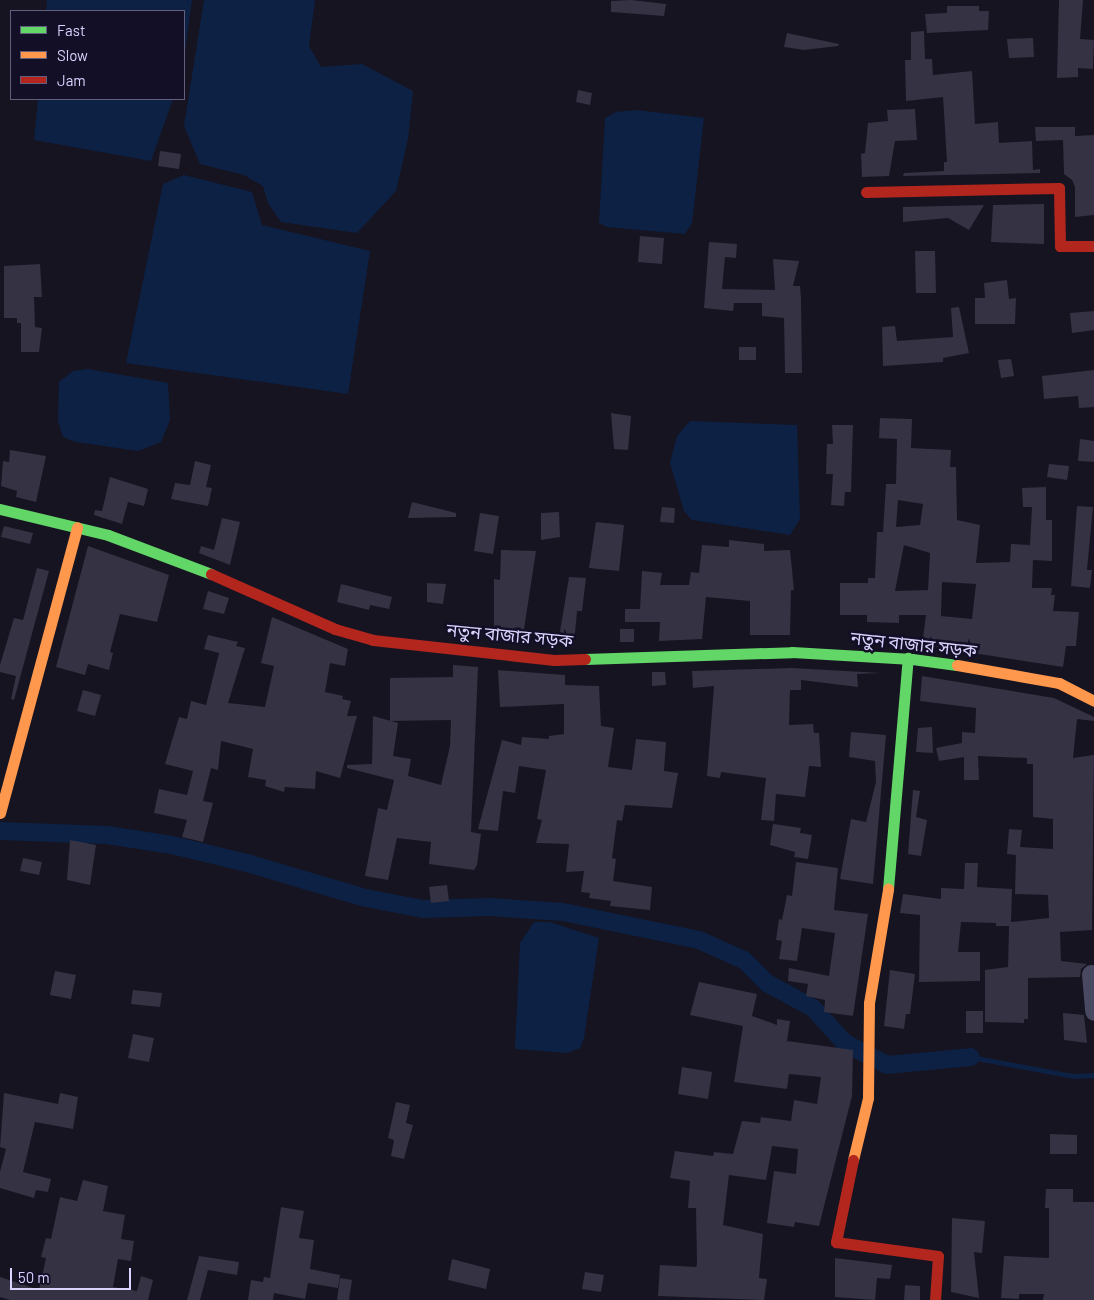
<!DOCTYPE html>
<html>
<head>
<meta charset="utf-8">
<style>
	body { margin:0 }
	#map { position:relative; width:1094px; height:1300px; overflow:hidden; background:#161421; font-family:Barlow,"Noto Sans Bengali",sans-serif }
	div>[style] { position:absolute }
	.water>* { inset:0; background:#0d2144 }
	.stream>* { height:5px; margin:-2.5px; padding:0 2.5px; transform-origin:2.5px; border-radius:2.5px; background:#0d2144 }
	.canal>* { height:18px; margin:-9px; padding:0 9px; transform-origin:9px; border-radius:9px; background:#0d2144 }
	.building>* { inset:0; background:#343243 }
	.street>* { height:19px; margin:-9.5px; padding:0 9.5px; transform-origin:9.5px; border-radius:9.5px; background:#4a4962 }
	.fast>* { height:11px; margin:-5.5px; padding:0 5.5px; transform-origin:5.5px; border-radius:5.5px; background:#63d668 }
	.slow>* { height:11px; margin:-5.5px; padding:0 5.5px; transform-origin:5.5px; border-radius:5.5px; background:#ff974d }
	.jam>* { height:11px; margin:-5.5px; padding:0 5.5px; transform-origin:5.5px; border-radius:5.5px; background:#b3261e }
	span { translate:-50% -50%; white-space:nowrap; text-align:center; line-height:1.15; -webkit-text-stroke:5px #130f26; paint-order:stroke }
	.street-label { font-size:18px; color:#d9d4ff }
	.legend { position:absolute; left:10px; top:10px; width:175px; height:90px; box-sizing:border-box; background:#130f26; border:1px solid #625e7d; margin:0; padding:6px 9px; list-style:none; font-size:15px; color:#d9d4ff }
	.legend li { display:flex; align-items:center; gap:10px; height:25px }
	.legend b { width:25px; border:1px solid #625e7d }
	.scale { position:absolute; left:10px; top:1268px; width:121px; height:22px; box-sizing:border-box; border:2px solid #d9d4ff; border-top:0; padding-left:6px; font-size:15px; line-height:18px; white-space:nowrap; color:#d9d4ff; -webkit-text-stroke:4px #130f26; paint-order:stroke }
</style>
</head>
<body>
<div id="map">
	<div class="water">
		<div style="clip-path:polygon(47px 0,192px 0,184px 60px,184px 11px,46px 11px)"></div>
		<div style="clip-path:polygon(204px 0,315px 0,309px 46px,321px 67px,362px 64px,413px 91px,408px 139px,396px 191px,357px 233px,281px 222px,268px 203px,263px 186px,244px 175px,200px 164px,184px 126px)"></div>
		<div style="clip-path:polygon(38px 99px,173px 99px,151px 161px,34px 140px)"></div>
		<div style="clip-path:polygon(636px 110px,704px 118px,692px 223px,685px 234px,607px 227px,599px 223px,605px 118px,616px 112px)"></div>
		<div style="clip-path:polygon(184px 175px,252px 192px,262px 225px,370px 251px,348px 394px,126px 363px,163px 184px)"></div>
		<div style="clip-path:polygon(88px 369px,168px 383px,170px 420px,161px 442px,138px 451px,76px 442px,63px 437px,58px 421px,59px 382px,73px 371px)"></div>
		<div style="clip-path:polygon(690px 421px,797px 425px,800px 519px,790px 535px,692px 520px,684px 511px,670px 463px,677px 436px)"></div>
		<div style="clip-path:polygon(534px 922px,550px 922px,599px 938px,584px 1038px,580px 1048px,567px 1053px,515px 1049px,520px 943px)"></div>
	</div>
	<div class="stream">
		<div style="left:971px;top:1057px;width:104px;rotate:10.6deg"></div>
		<div style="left:1073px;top:1076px;width:21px;rotate:-3deg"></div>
	</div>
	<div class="canal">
		<div style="left:0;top:831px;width:107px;rotate:2.1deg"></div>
		<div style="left:107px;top:835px;width:66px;rotate:8.7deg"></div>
		<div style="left:172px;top:845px;width:77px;rotate:13.5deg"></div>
		<div style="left:247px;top:863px;width:124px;rotate:16.4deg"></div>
		<div style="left:366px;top:898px;width:58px;rotate:10.9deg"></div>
		<div style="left:423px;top:909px;width:67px;rotate:-1.7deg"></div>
		<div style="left:490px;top:907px;width:73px;rotate:3.9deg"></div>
		<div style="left:563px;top:912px;width:139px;rotate:11.6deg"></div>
		<div style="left:699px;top:940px;width:49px;rotate:24deg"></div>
		<div style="left:744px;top:960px;width:33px;rotate:45deg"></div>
		<div style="left:767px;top:983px;width:52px;rotate:28.5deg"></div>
		<div style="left:813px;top:1008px;width:47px;rotate:47.6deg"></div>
		<div style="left:845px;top:1043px;width:47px;rotate:27.6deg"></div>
		<div style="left:887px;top:1065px;width:84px;rotate:-5.4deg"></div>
	</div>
	<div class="building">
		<div style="clip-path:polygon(631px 0,666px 4px,664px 16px,611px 12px,611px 1px)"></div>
		<div style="clip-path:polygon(1059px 0,1083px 0,1080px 39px,1094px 40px,1093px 69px,1078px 68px,1078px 77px,1057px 78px)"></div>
		<div style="clip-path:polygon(947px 6px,979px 6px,979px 11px,989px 11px,988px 30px,927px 33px,925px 14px,947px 13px)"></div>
		<div style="clip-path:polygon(924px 31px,925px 59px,932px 59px,933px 75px,972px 71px,975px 124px,998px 122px,999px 143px,1032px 141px,1033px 170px,1040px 169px,1040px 173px,903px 176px,904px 173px,944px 171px,944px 162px,947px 162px,943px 97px,906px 101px,905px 60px,911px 60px,911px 32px)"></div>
		<div style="clip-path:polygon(787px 33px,839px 44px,838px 46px,804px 50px,784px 47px)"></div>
		<div style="clip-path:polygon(1033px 38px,1034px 57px,1009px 58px,1007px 39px)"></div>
		<div style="clip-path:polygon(578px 90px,592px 93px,590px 105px,576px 102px)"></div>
		<div style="clip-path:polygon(915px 109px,917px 140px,895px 141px,889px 176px,862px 177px,861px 154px,865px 153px,868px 123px,888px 121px,887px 110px)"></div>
		<div style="clip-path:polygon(1035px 127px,1075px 127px,1075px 136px,1094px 135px,1094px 215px,1075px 217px,1075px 187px,1072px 180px,1064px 174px,1063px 140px,1036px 141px)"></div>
		<div style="clip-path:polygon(160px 151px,181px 154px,179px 169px,158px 166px)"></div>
		<div style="clip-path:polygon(1044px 204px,1044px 244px,991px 242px,993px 205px)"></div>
		<div style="clip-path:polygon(984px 205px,969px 230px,948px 218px,903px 222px,903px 207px)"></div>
		<div style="clip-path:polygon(640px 236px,664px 238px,662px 264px,638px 262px)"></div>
		<div style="clip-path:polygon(709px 242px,737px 244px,736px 258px,725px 257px,722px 289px,775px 290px,773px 259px,799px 261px,793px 286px,800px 286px,801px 298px,802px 373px,785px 373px,784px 318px,762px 316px,762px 303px,734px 303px,733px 311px,704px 308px)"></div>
		<div style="clip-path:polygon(915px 251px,935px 251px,936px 293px,916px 293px)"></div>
		<div style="clip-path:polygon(40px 264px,42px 297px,34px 297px,35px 327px,42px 328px,39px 352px,21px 352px,21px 323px,17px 323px,17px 318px,4px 318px,4px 266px)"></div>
		<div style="clip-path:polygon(1007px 280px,1009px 299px,1016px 298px,1015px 324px,975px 324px,975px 298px,985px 298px,984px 283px)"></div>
		<div style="clip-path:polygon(959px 307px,969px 353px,943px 358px,943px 362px,883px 366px,882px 327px,895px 326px,897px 341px,953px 337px,951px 308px)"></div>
		<div style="clip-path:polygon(1094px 311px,1094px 330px,1072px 333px,1070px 313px)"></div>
		<div style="clip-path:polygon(739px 347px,756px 347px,756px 360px,739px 360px)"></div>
		<div style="clip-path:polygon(1011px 359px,1014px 376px,1001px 378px,998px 360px)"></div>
		<div style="clip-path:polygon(1094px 370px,1094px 407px,1079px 408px,1078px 396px,1044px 399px,1042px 376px)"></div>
		<div style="clip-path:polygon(611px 413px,631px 416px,628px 450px,614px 449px)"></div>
		<div style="clip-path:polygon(evenodd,880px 418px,912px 419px,911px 448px,951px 450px,950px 467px,956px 467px,957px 520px,980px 525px,976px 563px,1010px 562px,1011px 544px,1030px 545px,1032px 507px,1023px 507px,1022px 488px,1046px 487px,1046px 520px,1052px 520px,1052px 561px,1033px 560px,1032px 588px,1052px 588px,1051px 595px,1055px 595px,1053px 611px,1079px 612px,1076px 646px,1066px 646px,1063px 667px,922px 645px,926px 615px,899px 615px,899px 623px,867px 622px,867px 615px,840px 615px,840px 583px,868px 583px,868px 578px,875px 578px,877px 532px,883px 532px,886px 484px,896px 484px,897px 439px,879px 438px,880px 418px,898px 500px,923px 504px,920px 525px,896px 527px,898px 500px,880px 418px,904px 545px,930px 553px,928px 590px,895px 591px,904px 545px,880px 418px,942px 582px,976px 584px,972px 619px,941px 616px,942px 582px)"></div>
		<div style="clip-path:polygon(832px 425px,853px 425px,851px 492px,845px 492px,844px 506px,831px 505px,833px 474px,826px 474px,827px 444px,833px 444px)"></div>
		<div style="clip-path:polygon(1080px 439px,1094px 441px,1094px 462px,1078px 461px)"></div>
		<div style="clip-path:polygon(10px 450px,46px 456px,36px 502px,16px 497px,17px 491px,1px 486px,3px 461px,9px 462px)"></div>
		<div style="clip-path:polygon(195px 461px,211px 465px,206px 487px,212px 488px,208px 506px,171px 499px,175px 483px,190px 485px)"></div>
		<div style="clip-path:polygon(1049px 464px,1069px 466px,1067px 480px,1047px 477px)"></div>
		<div style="clip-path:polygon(110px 477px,148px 489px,144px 506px,128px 502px,122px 524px,94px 515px,95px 510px,102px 511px)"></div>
		<div style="clip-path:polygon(412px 502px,456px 513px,456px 517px,408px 518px)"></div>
		<div style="clip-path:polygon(1077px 506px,1093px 507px,1087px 570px,1092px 570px,1090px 588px,1071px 586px)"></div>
		<div style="clip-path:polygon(662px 507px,675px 508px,674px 523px,660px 522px)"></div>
		<div style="clip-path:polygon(559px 512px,560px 537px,541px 540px,541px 513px)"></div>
		<div style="clip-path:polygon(480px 513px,499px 516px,493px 554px,474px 551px)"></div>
		<div style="clip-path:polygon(222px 518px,240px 522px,230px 565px,199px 553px,201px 546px,214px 550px)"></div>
		<div style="clip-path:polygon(596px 522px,624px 525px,619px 571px,589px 568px)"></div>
		<div style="clip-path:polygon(4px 526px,33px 533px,30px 544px,1px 537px)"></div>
		<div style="clip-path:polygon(729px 540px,764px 544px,764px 551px,790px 550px,794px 590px,791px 590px,790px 635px,750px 635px,750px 601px,706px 597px,702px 639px,659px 641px,660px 622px,625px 622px,625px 609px,640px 609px,642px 571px,662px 573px,660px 585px,689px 585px,691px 572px,699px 573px,702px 545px,729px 547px)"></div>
		<div style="clip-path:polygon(88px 546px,169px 575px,157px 622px,120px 614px,110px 652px,113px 653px,109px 670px,88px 664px,85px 675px,56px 667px)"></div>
		<div style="clip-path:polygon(501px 550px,536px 551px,524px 629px,494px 629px,494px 579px,500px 580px)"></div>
		<div style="clip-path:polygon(37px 568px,49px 571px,14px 700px,11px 699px,16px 676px,0 672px,0 665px,14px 618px,23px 620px)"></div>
		<div style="clip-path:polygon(569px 577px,586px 578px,582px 611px,577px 611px,574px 644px,558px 644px)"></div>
		<div style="clip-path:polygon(427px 583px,446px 584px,443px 604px,427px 602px)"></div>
		<div style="clip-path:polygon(341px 584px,392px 597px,389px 609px,370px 605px,369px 610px,337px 602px)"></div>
		<div style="clip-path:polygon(208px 591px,229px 598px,224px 614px,203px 609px)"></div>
		<div style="clip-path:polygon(272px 617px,348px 649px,345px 666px,330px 663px,325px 692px,343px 696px,342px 699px,351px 701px,347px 716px,357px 716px,340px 778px,316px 771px,315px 789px,285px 787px,284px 792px,265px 786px,266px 780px,248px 777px,253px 749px,221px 741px,218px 770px,211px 768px,203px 801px,213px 803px,203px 842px,182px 837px,187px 820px,154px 813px,159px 789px,187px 795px,193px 771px,165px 764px,179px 717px,187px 719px,191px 701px,206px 705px,219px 653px,204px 649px,208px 635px,238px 642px,236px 646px,245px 648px,228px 703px,265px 707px,274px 666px,261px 663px)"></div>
		<div style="clip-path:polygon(620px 629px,634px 629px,634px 642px,620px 642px)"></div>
		<div style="clip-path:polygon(453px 665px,478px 667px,471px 832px,481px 834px,477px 865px,474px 870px,429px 864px,431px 842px,397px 838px,388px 880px,365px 876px,378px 808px,387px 810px,394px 780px,347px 768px,347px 765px,372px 764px,373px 716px,398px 723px,393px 756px,411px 759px,408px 776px,441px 785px,450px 746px,451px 720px,390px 721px,390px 678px,453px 677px)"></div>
		<div style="clip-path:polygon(792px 668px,881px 673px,857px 674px,858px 687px,801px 680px,801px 690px,790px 690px,789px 725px,813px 724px,814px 733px,819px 733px,821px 767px,809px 766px,805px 797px,776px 794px,774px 821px,761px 820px,766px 778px,721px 772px,720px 778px,707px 776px,714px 686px,693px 688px,692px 671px)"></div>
		<div style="clip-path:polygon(498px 670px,565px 675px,565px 685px,599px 686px,601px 726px,614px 728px,608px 767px,632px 770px,636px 739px,666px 742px,664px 771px,678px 773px,672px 808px,625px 805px,622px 821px,617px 820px,612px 858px,616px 859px,613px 881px,652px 887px,650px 910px,610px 906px,611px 901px,589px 898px,590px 893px,581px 892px,584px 871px,566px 872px,569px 844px,536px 843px,542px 820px,537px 819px,546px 770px,519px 766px,515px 793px,503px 791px,498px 831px,478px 829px,502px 740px,521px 745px,522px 737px,549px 739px,549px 736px,564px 734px,564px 704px,500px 707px)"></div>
		<div style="clip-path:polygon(652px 672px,665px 672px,666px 685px,652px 686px)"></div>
		<div style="clip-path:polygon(922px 676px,1054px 698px,1094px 717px,1094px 721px,1077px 719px,1073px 758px,1094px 755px,1092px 930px,1060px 932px,1061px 961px,1087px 964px,1081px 969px,1080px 977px,1028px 978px,1028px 1019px,1024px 1019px,1024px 1023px,985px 1022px,985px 970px,1008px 967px,1009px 926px,996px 926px,996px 923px,961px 922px,958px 952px,980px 952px,980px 981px,919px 982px,920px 915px,900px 913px,903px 894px,941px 899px,941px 888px,964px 889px,965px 863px,978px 863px,977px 887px,1012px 889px,1011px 922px,1049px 918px,1048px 895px,1015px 894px,1016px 855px,1007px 854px,1009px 829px,1022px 830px,1020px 847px,1053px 849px,1053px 819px,1033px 817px,1033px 764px,1027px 764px,1027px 758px,978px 756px,979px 780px,964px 780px,964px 757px,939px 761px,936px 748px,962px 743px,962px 732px,975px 733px,976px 708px,920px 701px)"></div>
		<div style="clip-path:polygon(83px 690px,101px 695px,95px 716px,77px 711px)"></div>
		<div style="clip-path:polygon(932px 727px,933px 753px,916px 752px,918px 728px)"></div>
		<div style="clip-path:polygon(851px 732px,886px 735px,873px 884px,840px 879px,851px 819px,866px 822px,876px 782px,875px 761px,849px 757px)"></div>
		<div style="clip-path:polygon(913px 790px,920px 791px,916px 817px,927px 820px,921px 856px,908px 854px)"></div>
		<div style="clip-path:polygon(773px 824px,801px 828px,800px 833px,812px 835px,808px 859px,794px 857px,795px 852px,770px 845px)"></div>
		<div style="clip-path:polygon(70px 840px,96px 845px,90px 885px,67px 880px)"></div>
		<div style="clip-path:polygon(23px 858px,42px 862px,39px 875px,20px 871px)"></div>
		<div style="clip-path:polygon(796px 862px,838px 868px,834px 910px,868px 914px,853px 1016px,824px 1012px,825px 1000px,806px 996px,808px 984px,788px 981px,789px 968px,829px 976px,835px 933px,802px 928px,797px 961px,779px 959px,782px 941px,776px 940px,779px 919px,782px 920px,787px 895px,792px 896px)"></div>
		<div style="clip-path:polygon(447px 885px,449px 901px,431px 903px,429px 887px)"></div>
		<div style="clip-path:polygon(890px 970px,915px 974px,910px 1014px,906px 1014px,904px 1029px,884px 1026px)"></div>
		<div style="clip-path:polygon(55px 971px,76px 975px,71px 999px,50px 995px)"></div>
		<div style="clip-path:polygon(699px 982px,757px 994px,752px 1016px,777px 1025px,777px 1019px,790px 1021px,787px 1041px,853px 1050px,852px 1096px,819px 1226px,795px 1222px,794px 1227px,767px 1223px,774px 1171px,796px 1174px,798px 1149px,772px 1146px,766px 1180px,729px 1175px,723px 1225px,763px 1234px,759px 1278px,767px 1279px,764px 1300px,658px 1296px,660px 1265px,696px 1267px,697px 1264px,696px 1208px,688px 1208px,690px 1181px,670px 1178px,675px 1151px,713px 1156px,714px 1152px,733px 1154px,742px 1121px,760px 1123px,761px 1117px,791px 1121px,794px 1100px,817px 1104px,821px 1077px,789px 1074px,787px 1089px,734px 1082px,743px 1026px,690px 1015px)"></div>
		<div style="clip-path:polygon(133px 990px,162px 993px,160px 1007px,131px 1004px)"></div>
		<div style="clip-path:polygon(966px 1011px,983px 1011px,983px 1033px,966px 1033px)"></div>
		<div style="clip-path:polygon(1063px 1013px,1084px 1015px,1087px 1043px,1064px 1040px)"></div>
		<div style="clip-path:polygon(133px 1034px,154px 1038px,149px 1062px,128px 1058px)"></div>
		<div style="clip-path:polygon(682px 1067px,712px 1072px,708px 1099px,678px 1094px)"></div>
		<div style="clip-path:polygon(4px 1093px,58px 1104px,60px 1093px,78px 1097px,73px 1129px,35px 1122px,23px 1172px,51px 1179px,48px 1192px,36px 1190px,34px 1198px,0 1188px,0 1172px,6px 1149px,0 1147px)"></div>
		<div style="clip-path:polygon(396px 1102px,410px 1105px,406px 1123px,413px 1125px,404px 1159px,391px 1156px,394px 1140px,388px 1138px)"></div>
		<div style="clip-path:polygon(1050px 1134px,1077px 1135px,1077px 1154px,1050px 1154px)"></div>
		<div style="clip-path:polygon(83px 1180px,108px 1186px,103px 1211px,125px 1215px,121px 1239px,134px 1241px,131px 1261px,118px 1259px,113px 1287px,137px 1291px,141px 1276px,153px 1280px,148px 1300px,10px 1300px,0 1297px,0 1277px,39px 1290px,46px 1258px,41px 1257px,46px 1238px,51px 1239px,60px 1197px,77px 1201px)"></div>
		<div style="clip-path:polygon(1046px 1189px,1073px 1189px,1073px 1202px,1094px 1202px,1094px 1300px,1043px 1300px,1044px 1294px,1019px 1294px,1019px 1299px,1001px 1298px,1004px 1256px,1049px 1258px,1049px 1208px,1045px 1208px)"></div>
		<div style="clip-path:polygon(281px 1207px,304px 1211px,299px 1238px,314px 1240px,310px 1269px,340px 1275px,338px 1288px,308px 1283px,305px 1299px,274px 1293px,273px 1300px,248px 1300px,251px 1280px,263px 1282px,264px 1277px,270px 1278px)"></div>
		<div style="clip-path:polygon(952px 1218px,985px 1221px,982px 1253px,974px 1252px,979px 1298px,951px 1292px)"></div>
		<div style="clip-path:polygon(199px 1256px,239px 1262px,237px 1275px,208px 1270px,200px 1300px,187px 1300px)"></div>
		<div style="clip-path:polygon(835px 1258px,892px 1265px,890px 1279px,877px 1278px,875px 1300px,835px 1297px)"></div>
		<div style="clip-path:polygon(452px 1259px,490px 1269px,486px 1289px,448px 1280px)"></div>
		<div style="clip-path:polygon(585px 1272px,604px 1275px,601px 1292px,582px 1289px)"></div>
		<div style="clip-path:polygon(340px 1278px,352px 1280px,349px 1300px,337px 1300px)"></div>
		<div style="clip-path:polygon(905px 1285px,920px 1286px,920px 1300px,904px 1300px)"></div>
	</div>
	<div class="street">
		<div style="left:1091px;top:974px;width:37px;rotate:85deg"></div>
	</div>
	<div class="fast">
		<div style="left:0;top:509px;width:111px;rotate:13.5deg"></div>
		<div style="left:108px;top:535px;width:110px;rotate:20.7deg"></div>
		<div style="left:585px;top:659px;width:207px;rotate:-1.9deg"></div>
		<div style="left:792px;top:652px;width:120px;rotate:3.3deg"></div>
		<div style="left:912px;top:659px;width:45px;rotate:7.6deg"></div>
		<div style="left:888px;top:889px;width:232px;rotate:-85.1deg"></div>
	</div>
	<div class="slow">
		<div style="left:957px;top:665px;width:104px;rotate:10deg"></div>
		<div style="left:1059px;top:683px;width:39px;rotate:27deg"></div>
		<div style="left:0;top:813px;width:296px;rotate:-74.9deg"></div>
		<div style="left:853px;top:1160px;width:64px;rotate:-76.4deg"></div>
		<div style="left:868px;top:1098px;width:95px;rotate:-89.4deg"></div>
		<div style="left:869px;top:1003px;width:116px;rotate:-80.5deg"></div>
	</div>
	<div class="jam">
		<div style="left:866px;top:192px;width:193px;rotate:-1.2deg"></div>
		<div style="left:1059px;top:188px;width:58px;rotate:89deg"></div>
		<div style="left:1060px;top:246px;width:34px"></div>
		<div style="left:211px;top:574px;width:136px;rotate:23.9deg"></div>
		<div style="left:335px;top:629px;width:40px;rotate:16deg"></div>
		<div style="left:373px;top:640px;width:182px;rotate:6.3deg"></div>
		<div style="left:554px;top:660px;width:31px;rotate:-2deg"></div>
		<div style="left:853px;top:1160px;width:84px;rotate:101.7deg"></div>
		<div style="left:836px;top:1242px;width:103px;rotate:7.8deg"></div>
		<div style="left:938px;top:1256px;width:44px;rotate:93.9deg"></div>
	</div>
	<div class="street-label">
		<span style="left:510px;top:635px;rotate:5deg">নতুন বাজার সড়ক</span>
		<span style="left:914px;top:644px;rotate:6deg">নতুন বাজার সড়ক</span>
	</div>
	<ul class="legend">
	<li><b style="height:6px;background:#63d668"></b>Fast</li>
	<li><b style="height:6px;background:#ff974d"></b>Slow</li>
	<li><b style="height:6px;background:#b3261e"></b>Jam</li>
	</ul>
	<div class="scale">50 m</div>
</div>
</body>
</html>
